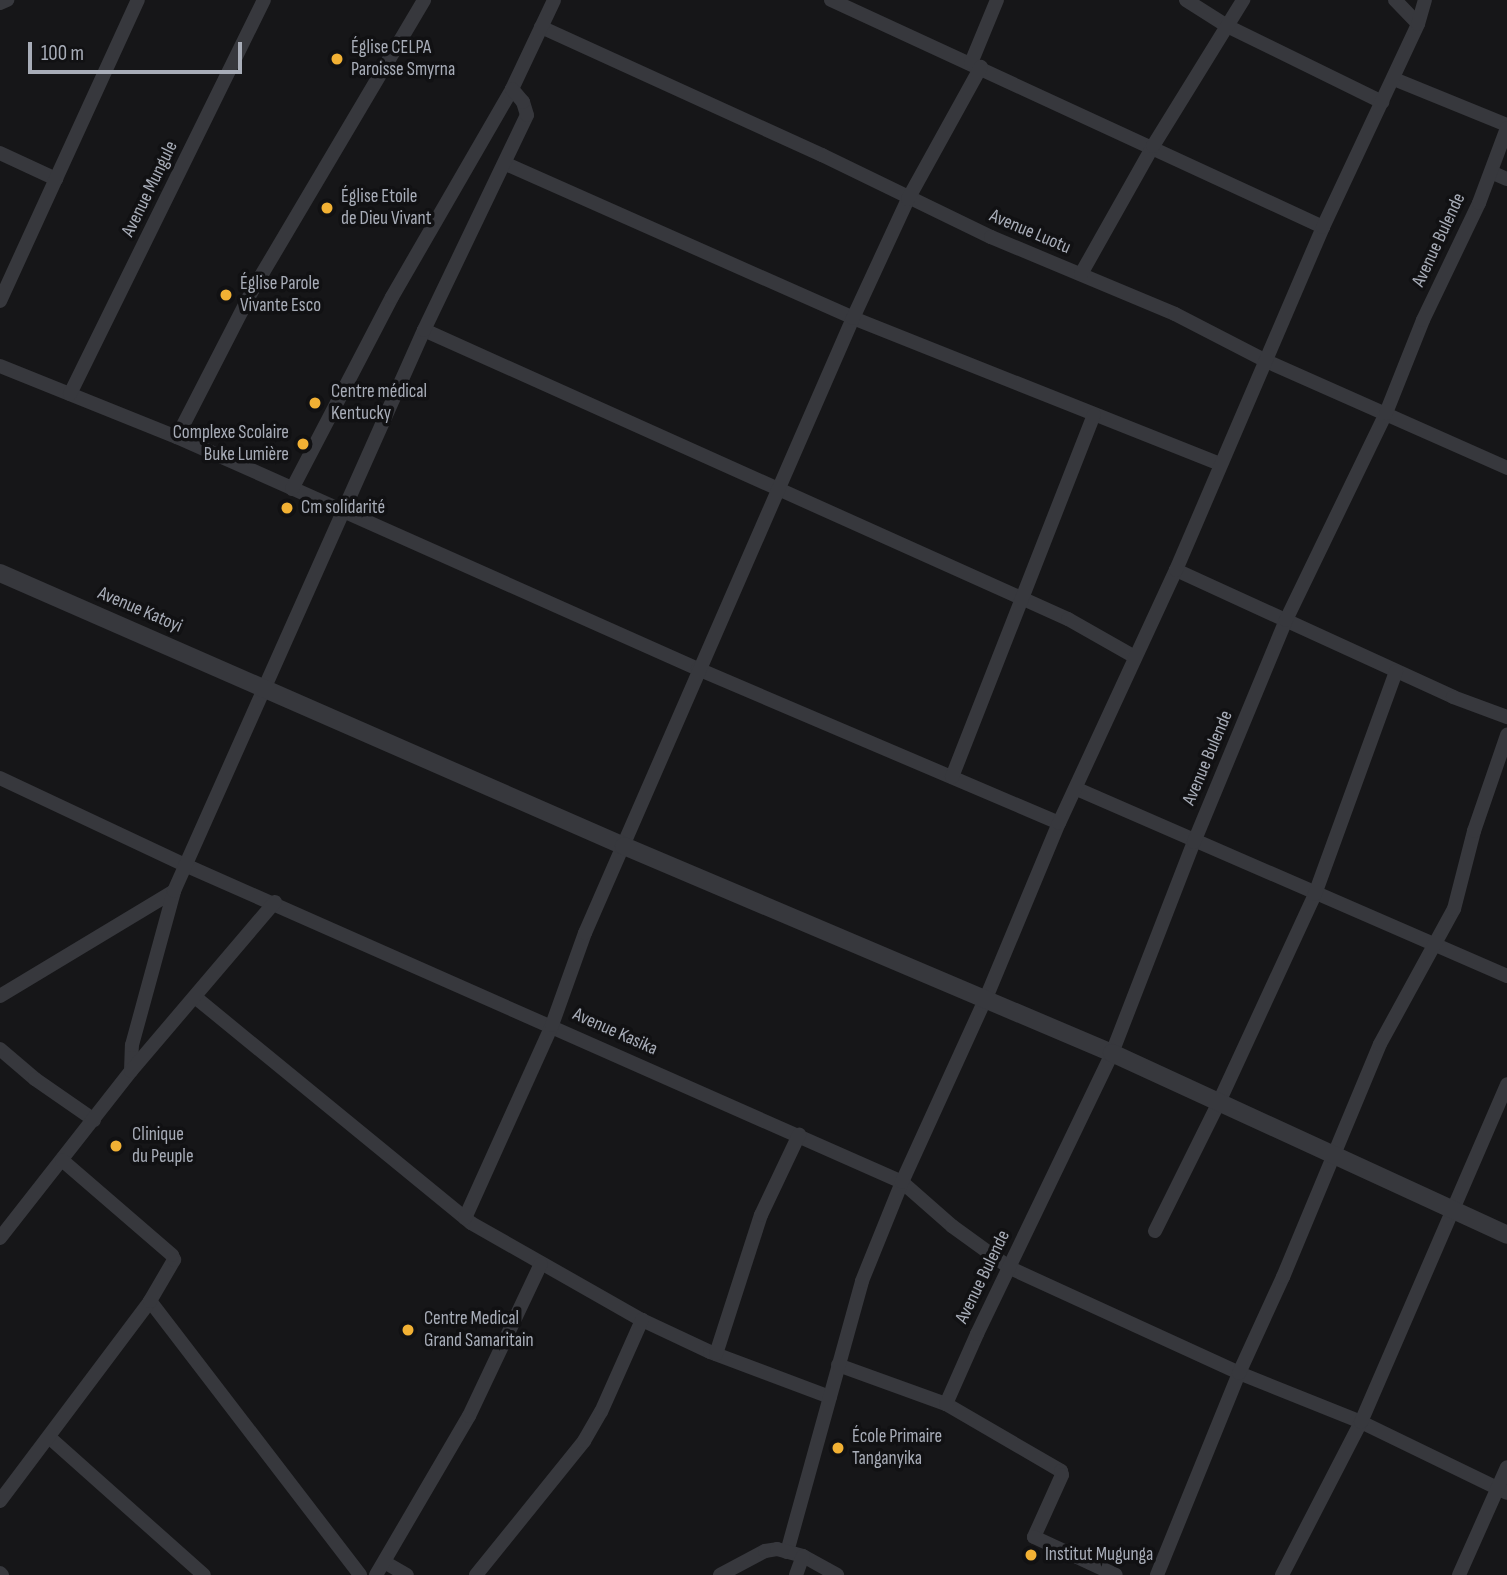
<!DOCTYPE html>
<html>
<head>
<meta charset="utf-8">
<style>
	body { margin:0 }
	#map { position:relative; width:1507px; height:1575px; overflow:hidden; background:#161618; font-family:"Sofia Sans Condensed",sans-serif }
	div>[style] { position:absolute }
	.minor>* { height:14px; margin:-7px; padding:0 7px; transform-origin:7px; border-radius:7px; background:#37383d }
	.tertiary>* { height:18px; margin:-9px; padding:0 9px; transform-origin:9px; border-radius:9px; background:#37383d }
	.dots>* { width:19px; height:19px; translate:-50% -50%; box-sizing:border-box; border:4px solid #111113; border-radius:50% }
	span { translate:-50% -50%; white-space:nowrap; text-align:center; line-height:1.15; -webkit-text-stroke:7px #111113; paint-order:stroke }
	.poi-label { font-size:19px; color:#a8adb8 }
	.left { translate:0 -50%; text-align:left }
	.right { translate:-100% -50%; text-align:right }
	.street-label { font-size:19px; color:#a8adb8 }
	.scale { position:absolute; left:28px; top:42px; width:214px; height:32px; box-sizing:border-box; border:4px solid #a8adb8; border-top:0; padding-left:9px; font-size:21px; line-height:24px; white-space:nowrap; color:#a8adb8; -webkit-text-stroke:5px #111113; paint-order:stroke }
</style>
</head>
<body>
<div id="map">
	<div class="minor">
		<div style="left:831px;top:0;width:542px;rotate:24.77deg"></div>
		<div style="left:1186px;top:0;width:49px;rotate:32.4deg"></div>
		<div style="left:1227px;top:26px;width:173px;rotate:26.1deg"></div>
		<div style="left:1395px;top:0;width:33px;rotate:46deg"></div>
		<div style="left:0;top:3px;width:8px;rotate:-23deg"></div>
		<div style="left:541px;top:27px;width:309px;rotate:24.5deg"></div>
		<div style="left:822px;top:155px;width:188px;rotate:25.9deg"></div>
		<div style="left:991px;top:237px;width:199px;rotate:22.7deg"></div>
		<div style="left:1175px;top:314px;width:102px;rotate:27.3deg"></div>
		<div style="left:1266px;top:361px;width:264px;rotate:23.9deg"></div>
		<div style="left:971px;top:63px;width:68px;rotate:-67.6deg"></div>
		<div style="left:1394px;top:79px;width:122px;rotate:22.2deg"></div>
		<div style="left:0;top:153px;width:62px;rotate:24.9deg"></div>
		<div style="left:506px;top:164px;width:380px;rotate:23.9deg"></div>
		<div style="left:853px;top:318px;width:395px;rotate:21.7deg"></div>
		<div style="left:1491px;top:172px;width:17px;rotate:24deg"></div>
		<div style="left:1081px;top:274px;width:147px;rotate:-60.6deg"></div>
		<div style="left:1153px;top:146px;width:172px;rotate:-58.3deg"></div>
		<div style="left:0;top:301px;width:331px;rotate:-65.4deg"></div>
		<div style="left:424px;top:330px;width:706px;rotate:24.17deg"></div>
		<div style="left:1068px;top:619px;width:77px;rotate:29.6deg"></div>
		<div style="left:0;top:366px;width:191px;rotate:21.9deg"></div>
		<div style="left:177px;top:437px;width:570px;rotate:24deg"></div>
		<div style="left:698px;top:669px;width:392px;rotate:23.1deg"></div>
		<div style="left:70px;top:394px;width:439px;rotate:-63.8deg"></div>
		<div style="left:177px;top:437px;width:164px;rotate:-62.8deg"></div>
		<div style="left:252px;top:291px;width:338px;rotate:-59.4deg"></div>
		<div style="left:292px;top:489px;width:216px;rotate:-62.5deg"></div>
		<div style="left:392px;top:297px;width:240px;rotate:-60deg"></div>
		<div style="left:512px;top:89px;width:98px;rotate:-64.7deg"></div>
		<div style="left:1176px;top:570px;width:305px;rotate:24.6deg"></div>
		<div style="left:1453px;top:697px;width:58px;rotate:20.3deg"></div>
		<div style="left:952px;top:777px;width:389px;rotate:-68.6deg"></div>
		<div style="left:0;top:778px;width:204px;rotate:25.2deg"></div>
		<div style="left:185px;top:865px;width:784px;rotate:23.85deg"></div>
		<div style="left:902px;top:1182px;width:67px;rotate:41.3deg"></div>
		<div style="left:952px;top:1226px;width:72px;rotate:35.9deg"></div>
		<div style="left:1010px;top:1268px;width:252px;rotate:24.6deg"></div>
		<div style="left:1239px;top:1373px;width:131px;rotate:21.9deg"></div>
		<div style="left:1361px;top:1422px;width:162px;rotate:25.9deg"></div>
		<div style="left:1077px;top:789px;width:469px;rotate:23.5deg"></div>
		<div style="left:0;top:996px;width:203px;rotate:-31.1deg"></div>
		<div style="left:195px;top:997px;width:357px;rotate:39.3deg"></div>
		<div style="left:471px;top:1223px;width:197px;rotate:29.6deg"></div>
		<div style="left:642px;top:1320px;width:75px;rotate:25.2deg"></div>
		<div style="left:710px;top:1352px;width:128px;rotate:20.6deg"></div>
		<div style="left:0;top:1049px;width:46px;rotate:40.6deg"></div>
		<div style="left:35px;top:1079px;width:72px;rotate:34.8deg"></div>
		<div style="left:131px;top:1071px;width:26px;rotate:-88deg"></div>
		<div style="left:132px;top:1045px;width:160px;rotate:-74.7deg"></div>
		<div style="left:174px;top:891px;width:614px;rotate:-65.98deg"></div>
		<div style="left:424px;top:330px;width:238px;rotate:-64.4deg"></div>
		<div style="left:527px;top:115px;width:14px;rotate:-107deg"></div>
		<div style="left:523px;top:102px;width:17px;rotate:-130deg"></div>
		<div style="left:465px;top:1218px;width:212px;rotate:-65.7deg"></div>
		<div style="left:552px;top:1025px;width:98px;rotate:-70.3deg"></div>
		<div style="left:585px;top:933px;width:671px;rotate:-66.45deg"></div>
		<div style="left:853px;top:318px;width:131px;rotate:-65.2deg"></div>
		<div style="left:908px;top:199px;width:151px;rotate:-61.1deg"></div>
		<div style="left:1155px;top:1231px;width:144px;rotate:-63.6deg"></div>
		<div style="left:1219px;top:1102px;width:229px;rotate:-65.2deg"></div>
		<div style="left:1315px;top:894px;width:237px;rotate:-70deg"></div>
		<div style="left:0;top:1238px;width:212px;rotate:-51.9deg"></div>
		<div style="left:131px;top:1071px;width:222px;rotate:-49.6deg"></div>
		<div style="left:150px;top:1301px;width:345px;rotate:52.5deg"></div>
		<div style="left:716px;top:1354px;width:146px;rotate:-72.1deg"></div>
		<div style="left:761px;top:1215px;width:89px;rotate:-64.6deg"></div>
		<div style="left:838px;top:1365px;width:115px;rotate:19.9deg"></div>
		<div style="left:946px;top:1404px;width:133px;rotate:30.2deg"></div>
		<div style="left:1061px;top:1471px;width:4px;rotate:76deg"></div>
		<div style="left:1062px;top:1475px;width:68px;rotate:114.3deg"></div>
		<div style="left:1034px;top:1537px;width:90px;rotate:24.9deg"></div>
		<div style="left:946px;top:1404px;width:77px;rotate:-66.1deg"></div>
		<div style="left:977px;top:1334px;width:312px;rotate:-64.3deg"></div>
		<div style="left:1112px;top:1053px;width:226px;rotate:-68.8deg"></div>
		<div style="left:1194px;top:842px;width:240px;rotate:-67.5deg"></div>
		<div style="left:1286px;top:620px;width:230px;rotate:-64.2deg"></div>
		<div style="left:1386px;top:413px;width:100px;rotate:-68.3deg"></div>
		<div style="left:1423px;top:320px;width:130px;rotate:-64.4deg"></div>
		<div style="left:1479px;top:203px;width:80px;rotate:-69.5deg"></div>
		<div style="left:50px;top:1438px;width:206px;rotate:41.7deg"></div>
		<div style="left:0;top:1501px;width:250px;rotate:-53.1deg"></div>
		<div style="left:150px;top:1301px;width:48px;rotate:-59.7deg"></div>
		<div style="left:174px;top:1260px;width:5px;rotate:-112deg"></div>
		<div style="left:172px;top:1255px;width:145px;rotate:-139.2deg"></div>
		<div style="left:787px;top:1552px;width:281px;rotate:-74.5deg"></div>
		<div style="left:862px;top:1281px;width:107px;rotate:-68deg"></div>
		<div style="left:902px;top:1182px;width:202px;rotate:-65.5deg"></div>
		<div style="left:986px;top:998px;width:190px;rotate:-67.4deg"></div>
		<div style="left:1059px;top:823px;width:279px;rotate:-65.2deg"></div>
		<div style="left:1176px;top:570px;width:373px;rotate:-66.8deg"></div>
		<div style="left:1323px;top:227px;width:224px;rotate:-64.9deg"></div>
		<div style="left:1418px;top:24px;width:25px;rotate:-74deg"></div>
		<div style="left:386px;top:1563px;width:24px;rotate:30deg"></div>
		<div style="left:0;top:1573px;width:3px;rotate:45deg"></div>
		<div style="left:376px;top:1575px;width:184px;rotate:-59.7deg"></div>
		<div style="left:469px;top:1416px;width:168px;rotate:-64.7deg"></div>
		<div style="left:476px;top:1575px;width:172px;rotate:-51.1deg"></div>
		<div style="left:584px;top:1441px;width:34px;rotate:-60deg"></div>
		<div style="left:601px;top:1412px;width:101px;rotate:-66deg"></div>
		<div style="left:720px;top:1575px;width:51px;rotate:-28.1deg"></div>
		<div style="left:765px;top:1551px;width:12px;rotate:-9deg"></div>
		<div style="left:777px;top:1549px;width:27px;rotate:15deg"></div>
		<div style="left:803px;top:1556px;width:39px;rotate:29deg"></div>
		<div style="left:796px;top:1575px;width:20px;rotate:-70deg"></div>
		<div style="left:1157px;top:1575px;width:218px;rotate:-67.9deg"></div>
		<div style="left:1239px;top:1373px;width:106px;rotate:-65.4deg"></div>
		<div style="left:1283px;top:1277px;width:252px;rotate:-67.4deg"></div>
		<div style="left:1380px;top:1044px;width:154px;rotate:-61.3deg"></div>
		<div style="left:1454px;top:909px;width:81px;rotate:-75.6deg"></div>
		<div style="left:1474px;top:831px;width:102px;rotate:-71deg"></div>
		<div style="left:1282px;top:1575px;width:172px;rotate:-62.7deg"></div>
		<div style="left:1361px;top:1422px;width:368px;rotate:-66.6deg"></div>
		<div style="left:1459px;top:1575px;width:118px;rotate:-66deg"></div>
	</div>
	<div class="tertiary">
		<div style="left:0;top:573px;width:681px;rotate:23.63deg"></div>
		<div style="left:624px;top:846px;width:530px;rotate:22.99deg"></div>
		<div style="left:1112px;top:1053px;width:435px;rotate:24.7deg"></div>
	</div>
	<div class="dots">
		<div style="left:337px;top:59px;background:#f2b134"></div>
		<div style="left:327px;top:208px;background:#f2b134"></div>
		<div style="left:226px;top:295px;background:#f2b134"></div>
		<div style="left:315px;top:403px;background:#f2b134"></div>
		<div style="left:303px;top:444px;background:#f2b134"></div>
		<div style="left:287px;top:508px;background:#f2b134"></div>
		<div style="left:116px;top:1146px;background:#f2b134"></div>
		<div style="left:408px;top:1330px;background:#f2b134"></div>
		<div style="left:838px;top:1448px;background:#f2b134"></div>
		<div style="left:1031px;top:1555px;background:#f2b134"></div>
	</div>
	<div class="poi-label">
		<span class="left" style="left:351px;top:59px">Église CELPA<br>Paroisse Smyrna</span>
		<span class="left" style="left:341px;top:208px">Église Etoile<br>de Dieu Vivant</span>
		<span class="left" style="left:240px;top:295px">Église Parole<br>Vivante Esco</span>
		<span class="left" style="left:331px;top:403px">Centre médical<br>Kentucky</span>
		<span class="right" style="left:289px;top:444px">Complexe Scolaire<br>Buke Lumière</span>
		<span class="left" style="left:301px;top:508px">Cm solidarité</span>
		<span class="left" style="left:132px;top:1146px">Clinique<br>du Peuple</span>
		<span class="left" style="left:424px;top:1330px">Centre Medical<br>Grand Samaritain</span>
		<span class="left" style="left:852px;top:1448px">École Primaire<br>Tanganyika</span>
		<span class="left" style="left:1045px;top:1555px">Institut Mugunga</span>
	</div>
	<div class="street-label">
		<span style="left:150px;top:189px;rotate:-64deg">Avenue Mungule</span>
		<span style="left:1030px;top:232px;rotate:23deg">Avenue Luotu</span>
		<span style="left:1439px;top:240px;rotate:-65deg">Avenue Bulende</span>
		<span style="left:140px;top:610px;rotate:23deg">Avenue Katoyi</span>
		<span style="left:1208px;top:758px;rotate:-67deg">Avenue Bulende</span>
		<span style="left:615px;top:1032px;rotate:24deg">Avenue Kasika</span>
		<span style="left:983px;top:1277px;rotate:-64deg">Avenue Bulende</span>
	</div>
	<div class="scale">100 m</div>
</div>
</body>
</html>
